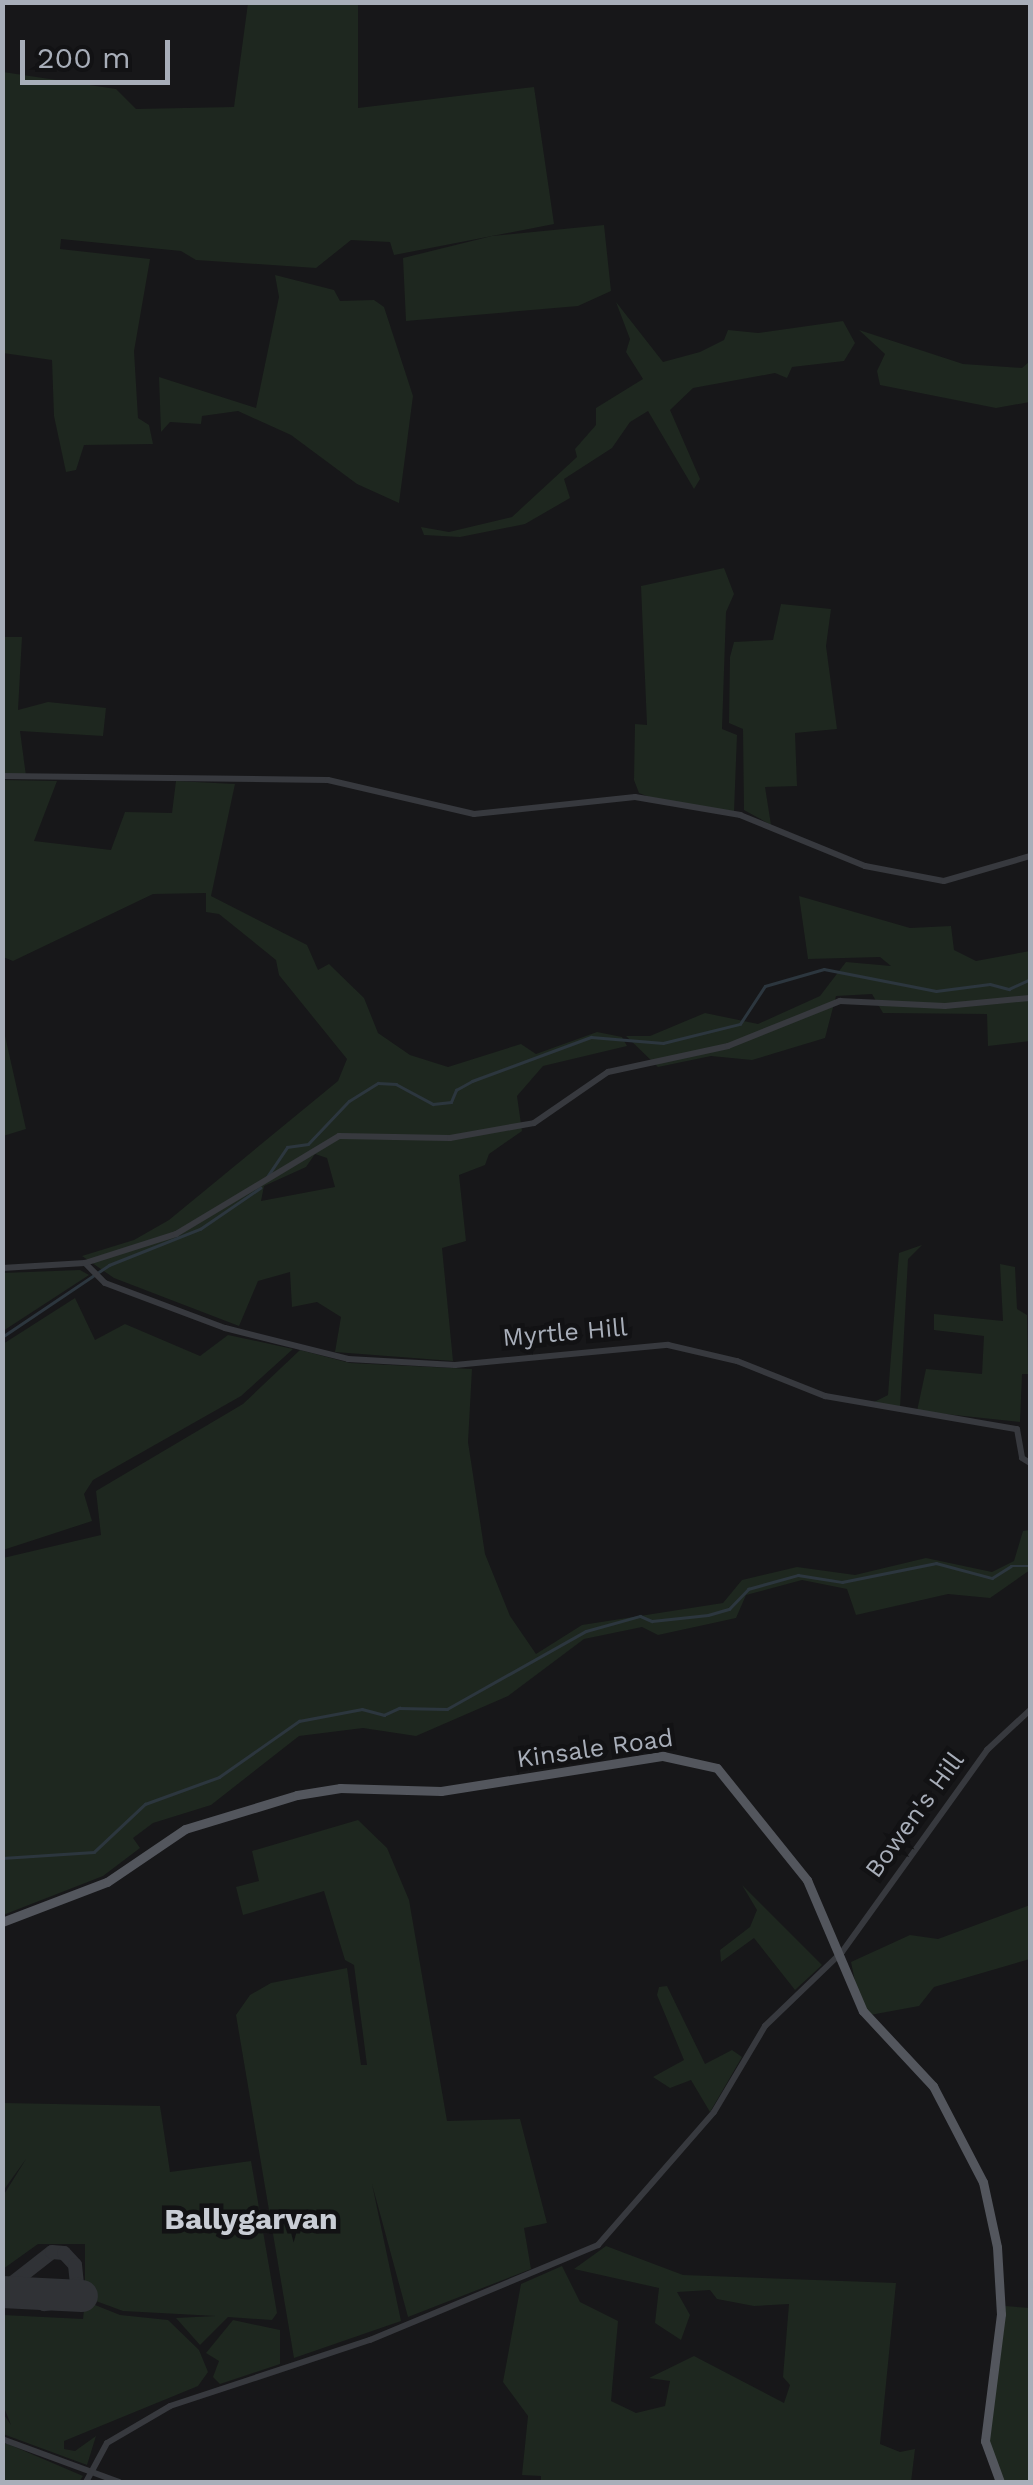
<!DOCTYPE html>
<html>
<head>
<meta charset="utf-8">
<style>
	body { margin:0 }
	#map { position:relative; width:1033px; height:2485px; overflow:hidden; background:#171719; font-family:"Work Sans",sans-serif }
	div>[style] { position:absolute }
	.green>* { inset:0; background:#1e271f }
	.stream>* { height:2.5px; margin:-1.25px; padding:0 1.25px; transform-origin:1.25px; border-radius:1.25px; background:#2c363e }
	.taxiway>* { height:14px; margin:-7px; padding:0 7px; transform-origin:7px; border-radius:7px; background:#303236 }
	.runway>* { height:32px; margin:-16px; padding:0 16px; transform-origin:16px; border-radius:16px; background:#303236 }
	.minor>* { height:6px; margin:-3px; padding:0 3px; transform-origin:3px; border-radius:3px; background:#37393e }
	.major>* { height:9px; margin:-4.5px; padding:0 4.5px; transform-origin:4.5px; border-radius:4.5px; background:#53565d }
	span { translate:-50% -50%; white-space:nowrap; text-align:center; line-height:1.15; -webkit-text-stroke:9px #121214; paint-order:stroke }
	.street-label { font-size:25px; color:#a8aeb9 }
	.quarter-label { font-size:30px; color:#c9cdd5; font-weight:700 }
	.frame { position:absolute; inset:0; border:5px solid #a8aeb9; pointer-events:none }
	.scale { position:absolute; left:20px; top:40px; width:150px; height:45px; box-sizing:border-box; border:5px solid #a8aeb9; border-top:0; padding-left:12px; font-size:30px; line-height:35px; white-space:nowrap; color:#a8aeb9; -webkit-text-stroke:8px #121214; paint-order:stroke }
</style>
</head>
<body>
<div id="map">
	<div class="green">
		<div style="clip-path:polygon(248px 3px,358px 3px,358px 108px,534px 87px,554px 224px,394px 255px,390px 242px,351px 240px,316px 268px,196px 260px,181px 251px,61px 239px,60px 249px,150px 259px,134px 351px,138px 418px,149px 425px,153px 444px,84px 445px,76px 470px,66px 472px,54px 416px,52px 360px,3px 353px,3px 72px,116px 89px,136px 109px,234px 107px)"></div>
		<div style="clip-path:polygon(604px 225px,611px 291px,578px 306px,406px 321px,403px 258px,492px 236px)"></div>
		<div style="clip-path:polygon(275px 275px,334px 290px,340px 301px,374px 300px,384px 307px,413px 396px,399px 503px,357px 484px,291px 435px,238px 411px,202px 416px,201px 424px,170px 422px,161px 432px,159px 377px,256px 408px,279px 297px)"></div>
		<div style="clip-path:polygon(616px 302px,663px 362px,700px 352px,724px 340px,728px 330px,758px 333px,843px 321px,855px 343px,844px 361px,792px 367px,787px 378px,775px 373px,693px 388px,670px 410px,700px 479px,694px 489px,648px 411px,630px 422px,612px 448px,564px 479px,570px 498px,525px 524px,460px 537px,424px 535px,421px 527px,449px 532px,512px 517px,577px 457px,575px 449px,596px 425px,596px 408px,643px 379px,626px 352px,630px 339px)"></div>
		<div style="clip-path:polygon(859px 330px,963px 364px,1022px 368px,1030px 361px,1030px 402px,996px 408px,880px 385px,877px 371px,885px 354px)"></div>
		<div style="clip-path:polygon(724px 568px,734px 594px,726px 612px,722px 729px,737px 735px,734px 812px,662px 802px,639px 793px,634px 780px,635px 724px,647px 725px,641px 586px)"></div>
		<div style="clip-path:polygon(781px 604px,831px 609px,826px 646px,837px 729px,795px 733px,797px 786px,765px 787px,771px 825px,744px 810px,743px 729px,729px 723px,730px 657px,734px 642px,773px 640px)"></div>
		<div style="clip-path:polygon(3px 637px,22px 637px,18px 710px,48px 702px,106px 708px,103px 736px,20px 731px,26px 776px,3px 775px)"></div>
		<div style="clip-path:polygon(evenodd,3px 780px,57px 781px,34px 841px,111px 850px,125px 812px,172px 813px,176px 781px,235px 784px,211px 896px,307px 945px,318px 970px,329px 964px,364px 998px,378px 1033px,410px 1055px,448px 1067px,521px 1044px,536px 1054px,597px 1032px,622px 1037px,627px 1046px,543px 1066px,517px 1096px,522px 1131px,489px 1154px,485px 1165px,459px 1175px,466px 1241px,442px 1248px,453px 1361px,335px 1352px,341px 1317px,317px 1302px,292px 1307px,290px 1272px,258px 1281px,239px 1326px,114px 1278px,82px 1256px,134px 1240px,169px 1220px,338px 1081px,347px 1059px,279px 975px,276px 960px,219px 914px,206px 912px,206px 893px,153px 894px,13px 961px,3px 957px,3px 780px,315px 1154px,327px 1158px,335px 1187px,261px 1201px,264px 1186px,306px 1167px,315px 1154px)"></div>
		<div style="clip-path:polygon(799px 896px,910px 928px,951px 926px,954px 950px,976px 961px,1030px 951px,1030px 1041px,988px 1046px,987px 1014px,883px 1013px,872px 994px,836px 996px,825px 1038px,752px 1060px,711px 1056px,658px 1067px,626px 1036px,650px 1036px,705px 1013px,758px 1024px,820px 996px,846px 962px,891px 966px,880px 957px,808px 959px)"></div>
		<div style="clip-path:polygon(3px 1027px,26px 1129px,3px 1136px,2px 1136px)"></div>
		<div style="clip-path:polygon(922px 1245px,908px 1259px,900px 1408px,874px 1402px,888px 1395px,899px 1253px)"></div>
		<div style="clip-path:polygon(1000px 1264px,1015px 1267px,1017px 1309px,1027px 1315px,1028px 1374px,1022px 1374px,1020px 1422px,917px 1411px,926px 1369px,982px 1374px,984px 1336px,934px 1330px,934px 1314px,1003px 1321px)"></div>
		<div style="clip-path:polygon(80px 1270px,89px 1275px,3px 1331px,3px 1273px)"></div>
		<div style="clip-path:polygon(75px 1298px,95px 1340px,125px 1324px,200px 1356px,228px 1335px,293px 1349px,241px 1396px,93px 1480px,84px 1494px,92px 1521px,3px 1550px,3px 1344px)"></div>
		<div style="clip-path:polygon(300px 1350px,350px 1363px,472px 1369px,468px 1442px,485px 1554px,510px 1616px,536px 1654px,582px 1625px,723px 1603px,742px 1580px,797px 1567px,855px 1575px,926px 1558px,992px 1572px,1014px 1561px,1023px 1531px,1030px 1530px,1030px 1570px,990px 1598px,948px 1594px,856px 1615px,847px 1589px,802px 1580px,746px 1595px,736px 1618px,658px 1635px,642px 1627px,584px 1639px,508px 1696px,416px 1736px,363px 1728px,299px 1736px,211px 1805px,153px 1823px,133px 1838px,140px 1848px,103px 1876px,3px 1915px,3px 1558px,101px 1535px,96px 1491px,243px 1404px)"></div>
		<div style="clip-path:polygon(358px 1820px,387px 1848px,409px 1900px,447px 2121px,520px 2119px,547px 2223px,524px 2228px,531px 2269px,408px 2317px,372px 2184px,401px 2321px,294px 2358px,236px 2015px,250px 1995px,271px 1983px,347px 1968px,361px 2065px,367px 2065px,354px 1965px,345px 1960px,324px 1891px,243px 1915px,236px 1887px,259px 1881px,252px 1851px)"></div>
		<div style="clip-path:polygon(742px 1885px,822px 1965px,795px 1990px,754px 1938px,721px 1962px,720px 1950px,750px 1927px,757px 1910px)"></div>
		<div style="clip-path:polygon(1030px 1905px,1030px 1959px,934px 1987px,919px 2006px,870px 2015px,858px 1996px,851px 1962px,910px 1935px,938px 1939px)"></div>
		<div style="clip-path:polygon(667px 1986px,705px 2064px,732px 2050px,742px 2057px,710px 2112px,691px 2080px,670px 2088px,653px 2077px,684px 2060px,657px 1995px,659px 1987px)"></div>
		<div style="clip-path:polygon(3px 2103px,160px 2106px,170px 2172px,251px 2161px,277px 2313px,272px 2320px,228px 2317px,200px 2345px,176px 2318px,216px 2316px,123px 2311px,85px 2297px,85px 2244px,38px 2244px,3px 2269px,3px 2196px,26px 2159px,3px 2191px)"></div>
		<div style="clip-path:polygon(606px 2246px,683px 2275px,896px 2283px,880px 2444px,900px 2452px,915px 2449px,911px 2482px,541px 2482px,541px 2476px,522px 2475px,528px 2416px,503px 2382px,521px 2284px,562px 2266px,580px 2302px,618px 2321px,611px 2401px,636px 2413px,665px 2406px,670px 2381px,649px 2378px,694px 2356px,784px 2403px,790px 2385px,783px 2377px,789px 2304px,754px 2306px,717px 2299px,710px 2290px,677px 2292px,690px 2315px,681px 2340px,655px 2323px,659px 2288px,574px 2269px)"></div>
		<div style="clip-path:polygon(85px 2301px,120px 2315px,168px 2320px,199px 2350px,208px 2372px,198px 2386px,64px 2441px,64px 2449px,75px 2451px,96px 2436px,87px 2465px,3px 2434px,2px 2412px,11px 2425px,3px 2405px,3px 2315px,83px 2319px)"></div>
		<div style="clip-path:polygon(1005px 2306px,1030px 2308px,1030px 2482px,1005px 2482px,988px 2443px)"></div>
		<div style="clip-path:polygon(233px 2320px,280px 2330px,280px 2364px,220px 2384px,213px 2377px,219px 2361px,206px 2353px)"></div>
		<div style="clip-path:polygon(3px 2444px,8px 2444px,83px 2476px,79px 2482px,3px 2482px)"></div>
	</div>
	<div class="stream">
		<div style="left:267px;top:1177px;width:36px;rotate:-56deg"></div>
		<div style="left:287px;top:1147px;width:21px;rotate:-8deg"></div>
		<div style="left:308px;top:1144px;width:59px;rotate:-46.4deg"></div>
		<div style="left:349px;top:1101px;width:34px;rotate:-32deg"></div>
		<div style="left:378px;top:1083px;width:18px;rotate:3deg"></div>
		<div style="left:396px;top:1084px;width:42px;rotate:28.4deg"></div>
		<div style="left:433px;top:1104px;width:18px;rotate:-6deg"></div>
		<div style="left:451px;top:1102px;width:13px;rotate:-67deg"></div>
		<div style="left:456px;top:1090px;width:18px;rotate:-29deg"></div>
		<div style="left:472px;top:1081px;width:127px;rotate:-20.3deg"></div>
		<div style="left:591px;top:1037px;width:72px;rotate:4.8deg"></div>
		<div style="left:663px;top:1043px;width:79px;rotate:-13.9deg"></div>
		<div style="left:740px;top:1024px;width:45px;rotate:-56.7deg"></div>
		<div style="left:765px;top:986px;width:61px;rotate:-16.1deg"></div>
		<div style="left:824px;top:969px;width:114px;rotate:11.1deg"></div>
		<div style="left:936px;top:991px;width:54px;rotate:-7.4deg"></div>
		<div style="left:990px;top:984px;width:20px;rotate:15deg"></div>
		<div style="left:1009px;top:989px;width:23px;rotate:-25deg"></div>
		<div style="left:2px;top:1337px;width:129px;rotate:-33.9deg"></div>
		<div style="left:109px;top:1265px;width:98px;rotate:-21.6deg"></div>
		<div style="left:200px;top:1229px;width:73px;rotate:-34.3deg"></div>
		<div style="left:2px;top:1858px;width:92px;rotate:-3.7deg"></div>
		<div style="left:94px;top:1852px;width:70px;rotate:-43.3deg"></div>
		<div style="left:145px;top:1804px;width:79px;rotate:-20deg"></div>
		<div style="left:219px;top:1777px;width:98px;rotate:-35deg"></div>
		<div style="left:299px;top:1721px;width:64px;rotate:-10.8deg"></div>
		<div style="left:362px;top:1709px;width:23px;rotate:15deg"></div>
		<div style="left:384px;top:1715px;width:17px;rotate:-25deg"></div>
		<div style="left:399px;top:1708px;width:48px;rotate:1.2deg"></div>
		<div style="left:447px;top:1709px;width:159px;rotate:-29.3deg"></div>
		<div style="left:586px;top:1631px;width:56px;rotate:-15.5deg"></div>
		<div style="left:640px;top:1616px;width:13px;rotate:23deg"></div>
		<div style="left:652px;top:1621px;width:56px;rotate:-6.1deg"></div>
		<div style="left:708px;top:1615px;width:22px;rotate:-16deg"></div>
		<div style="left:729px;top:1609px;width:28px;rotate:-46deg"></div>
		<div style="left:748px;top:1589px;width:52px;rotate:-15.6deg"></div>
		<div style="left:798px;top:1575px;width:45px;rotate:9deg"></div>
		<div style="left:842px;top:1582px;width:96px;rotate:-11.4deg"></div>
		<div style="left:936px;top:1563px;width:58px;rotate:15deg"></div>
		<div style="left:992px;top:1578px;width:22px;rotate:-32deg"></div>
		<div style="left:1011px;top:1566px;width:19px"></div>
	</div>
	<div class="taxiway">
		<div style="left:2px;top:2291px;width:63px;rotate:-38deg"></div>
		<div style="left:52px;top:2252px;width:12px;rotate:5deg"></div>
		<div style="left:64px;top:2253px;width:16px;rotate:47deg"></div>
		<div style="left:75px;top:2265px;width:19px;rotate:84deg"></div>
		<div style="left:77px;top:2284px;width:21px;rotate:127deg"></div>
		<div style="left:64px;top:2301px;width:20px;rotate:171deg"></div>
		<div style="left:44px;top:2304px;width:30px;rotate:-156deg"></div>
	</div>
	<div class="runway">
		<div style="left:2px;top:2292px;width:80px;rotate:2.9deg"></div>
	</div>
	<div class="minor">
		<div style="left:2px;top:776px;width:326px;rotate:0.7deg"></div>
		<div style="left:328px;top:780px;width:150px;rotate:13.1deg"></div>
		<div style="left:474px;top:814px;width:162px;rotate:-6deg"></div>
		<div style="left:635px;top:797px;width:107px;rotate:9.7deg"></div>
		<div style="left:740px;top:815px;width:135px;rotate:22.2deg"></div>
		<div style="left:865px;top:866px;width:80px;rotate:10.8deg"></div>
		<div style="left:944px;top:881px;width:90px;rotate:-16.2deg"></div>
		<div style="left:85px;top:1263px;width:28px;rotate:45deg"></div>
		<div style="left:105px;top:1283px;width:128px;rotate:20.6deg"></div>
		<div style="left:225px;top:1328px;width:127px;rotate:14.1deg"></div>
		<div style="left:348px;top:1359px;width:107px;rotate:3.2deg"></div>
		<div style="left:455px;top:1365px;width:214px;rotate:-5.4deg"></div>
		<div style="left:668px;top:1345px;width:71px;rotate:13.1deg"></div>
		<div style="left:737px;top:1361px;width:95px;rotate:21.7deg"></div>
		<div style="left:825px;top:1396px;width:195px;rotate:9.8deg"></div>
		<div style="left:1017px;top:1429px;width:29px;rotate:80deg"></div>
		<div style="left:1022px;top:1458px;width:9px;rotate:32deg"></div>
		<div style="left:2px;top:1268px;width:83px;rotate:-3.4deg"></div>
		<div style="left:85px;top:1263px;width:96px;rotate:-17.7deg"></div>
		<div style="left:176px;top:1234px;width:190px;rotate:-31deg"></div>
		<div style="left:339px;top:1136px;width:111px;rotate:1deg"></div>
		<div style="left:450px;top:1138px;width:85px;rotate:-10.1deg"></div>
		<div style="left:534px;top:1123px;width:90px;rotate:-34.6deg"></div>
		<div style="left:608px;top:1072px;width:123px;rotate:-12.2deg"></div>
		<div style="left:728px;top:1046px;width:121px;rotate:-21.9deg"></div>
		<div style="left:840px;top:1001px;width:105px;rotate:2.7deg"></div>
		<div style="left:945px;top:1006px;width:85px;rotate:-5.4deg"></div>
		<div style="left:2px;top:2439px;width:125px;rotate:20.2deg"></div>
		<div style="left:86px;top:2482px;width:44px;rotate:-61.7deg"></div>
		<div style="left:107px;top:2443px;width:73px;rotate:-30.4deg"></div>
		<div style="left:170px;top:2406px;width:211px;rotate:-18.3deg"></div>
		<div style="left:370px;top:2340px;width:247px;rotate:-22.6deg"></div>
		<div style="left:598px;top:2245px;width:176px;rotate:-48.9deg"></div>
		<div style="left:714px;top:2112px;width:100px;rotate:-59.3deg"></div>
		<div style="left:765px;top:2026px;width:107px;rotate:-43.9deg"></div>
		<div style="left:842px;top:1952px;width:249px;rotate:-54.3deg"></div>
		<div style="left:987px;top:1750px;width:59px;rotate:-42.9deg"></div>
	</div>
	<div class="major">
		<div style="left:2px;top:1922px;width:112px;rotate:-20.9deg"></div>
		<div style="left:107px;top:1882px;width:94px;rotate:-34.2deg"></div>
		<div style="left:185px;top:1829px;width:117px;rotate:-16.9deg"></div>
		<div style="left:297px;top:1795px;width:44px;rotate:-9.2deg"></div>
		<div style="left:340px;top:1788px;width:101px;rotate:1.7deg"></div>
		<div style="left:441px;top:1791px;width:225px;rotate:-9deg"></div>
		<div style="left:663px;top:1756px;width:55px;rotate:12.5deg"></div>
		<div style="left:717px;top:1768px;width:144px;rotate:51.2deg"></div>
		<div style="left:807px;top:1880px;width:142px;rotate:66.9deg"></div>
		<div style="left:863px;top:2011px;width:103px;rotate:47deg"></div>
		<div style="left:933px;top:2086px;width:108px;rotate:62.5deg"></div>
		<div style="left:983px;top:2182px;width:66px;rotate:77.8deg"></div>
		<div style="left:997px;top:2247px;width:67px;rotate:86.6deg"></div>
		<div style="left:1001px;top:2314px;width:128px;rotate:97.2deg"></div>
		<div style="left:985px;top:2441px;width:44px;rotate:69.9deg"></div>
	</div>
	<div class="street-label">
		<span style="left:565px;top:1333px;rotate:-5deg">Myrtle Hill</span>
		<span style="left:595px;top:1749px;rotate:-8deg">Kinsale Road</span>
		<span style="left:915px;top:1815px;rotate:-54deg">Bowen's Hill</span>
	</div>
	<div class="quarter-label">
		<span style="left:251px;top:2219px">Ballygarvan</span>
	</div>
	<div class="frame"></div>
	<div class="scale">200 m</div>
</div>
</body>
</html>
